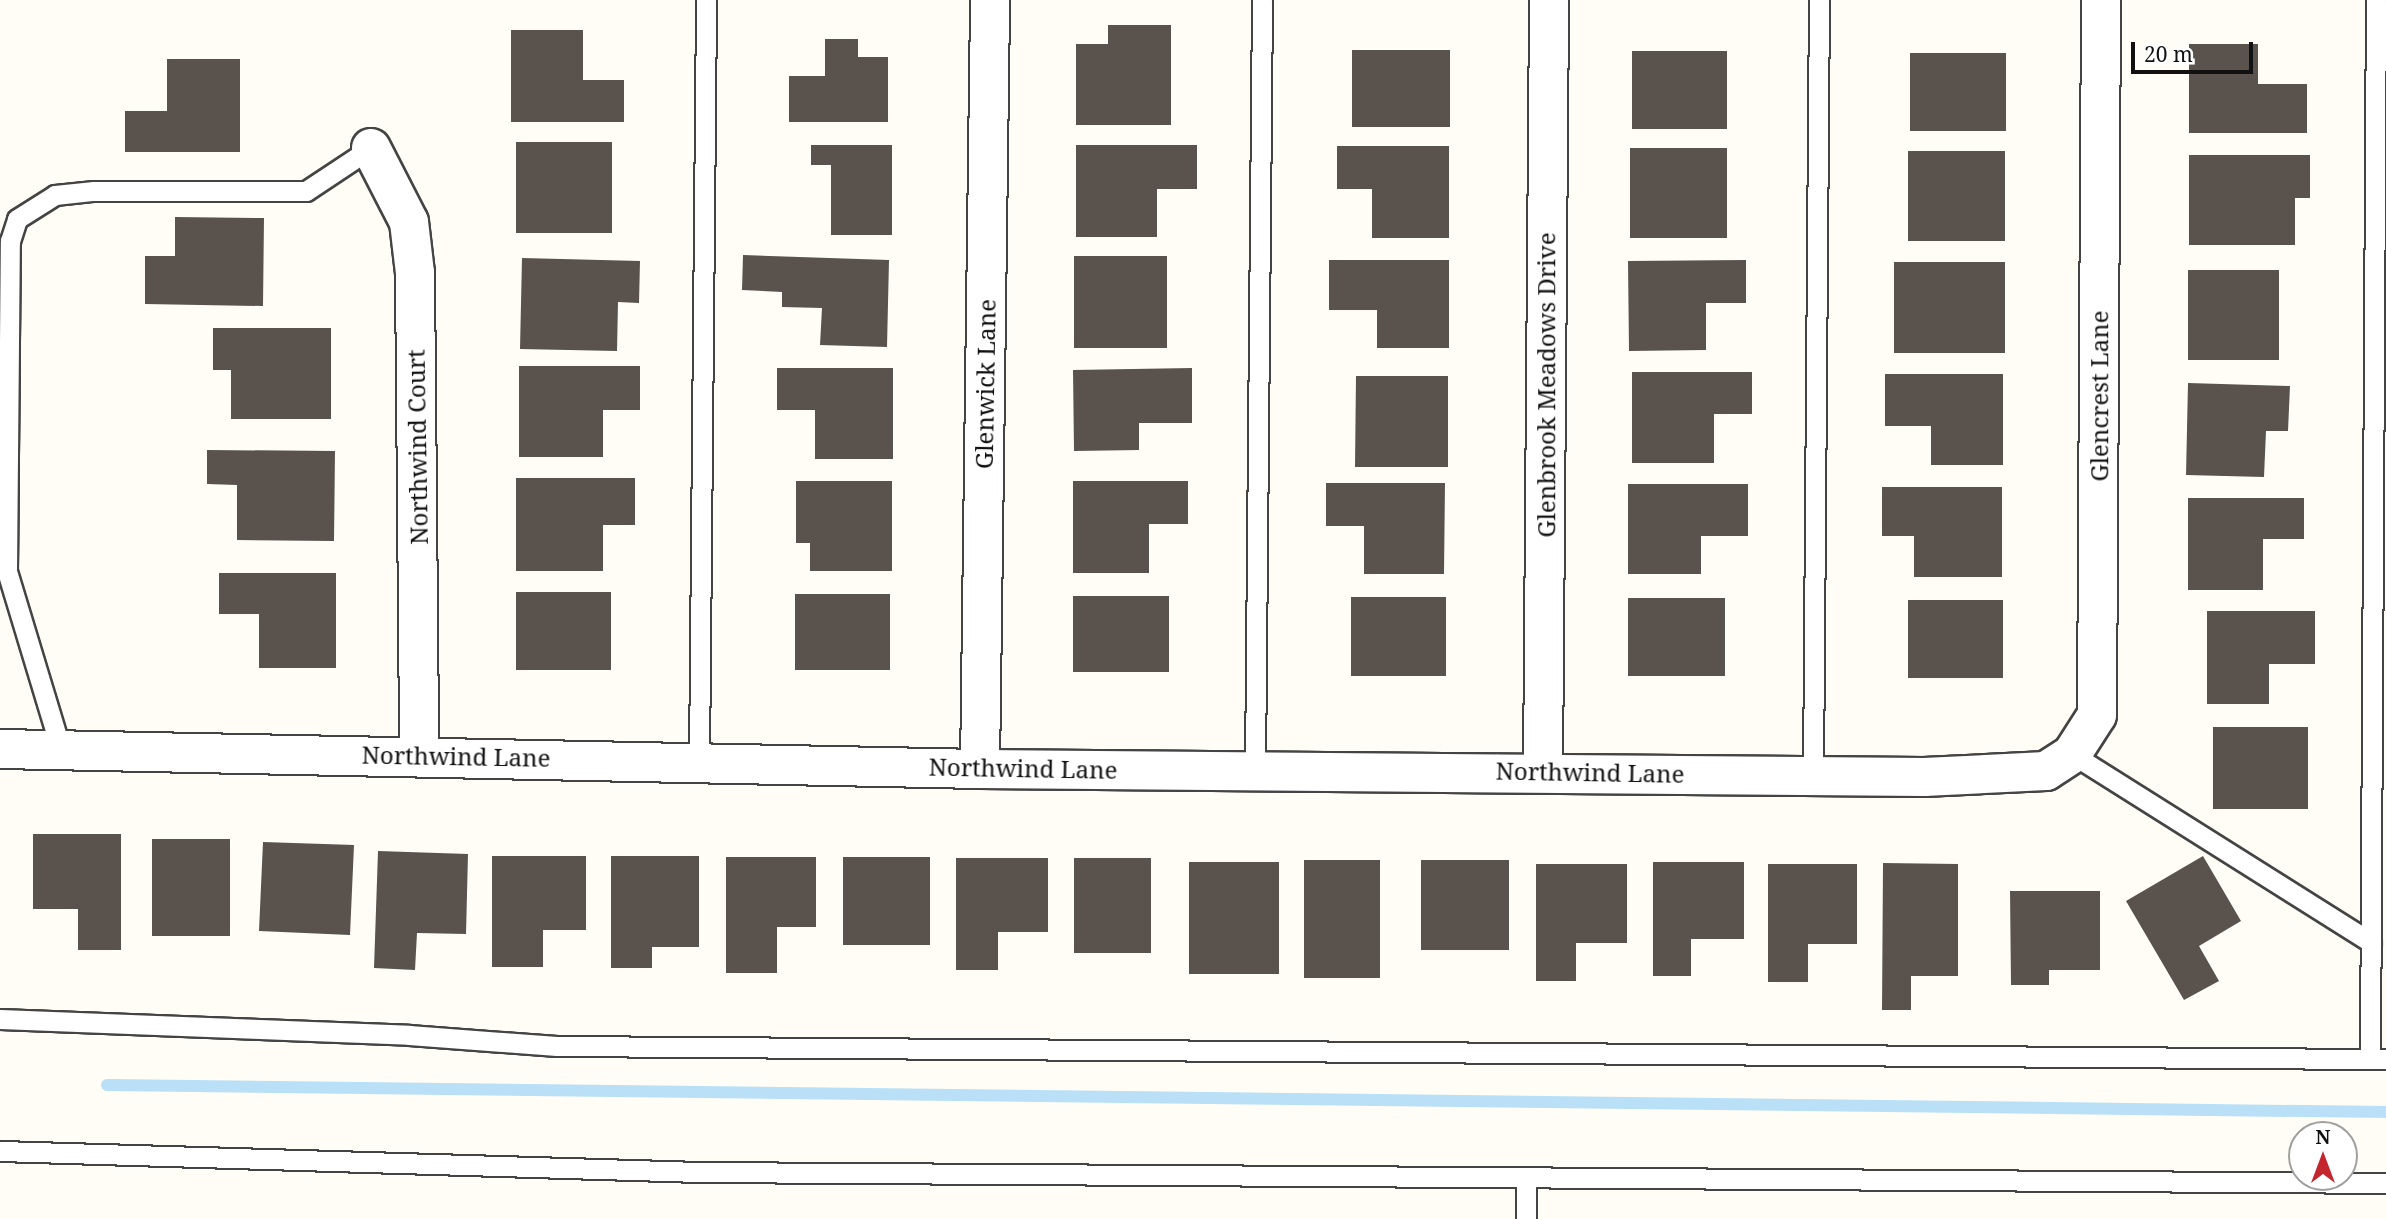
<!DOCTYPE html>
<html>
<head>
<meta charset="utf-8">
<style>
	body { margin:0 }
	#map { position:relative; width:2386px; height:1219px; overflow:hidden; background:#fffdf5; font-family:"Noto Serif",serif }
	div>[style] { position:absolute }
	.stream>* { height:12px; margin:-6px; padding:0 6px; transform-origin:6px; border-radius:6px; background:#b9e0f7 }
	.building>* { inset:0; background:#5a524d }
	.roads { filter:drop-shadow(2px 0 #444) drop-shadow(-2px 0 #444) drop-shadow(0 2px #444) drop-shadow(0 -2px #444) }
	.service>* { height:19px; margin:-9.5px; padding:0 9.5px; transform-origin:9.5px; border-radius:9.5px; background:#fff }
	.minor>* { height:38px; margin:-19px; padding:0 19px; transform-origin:19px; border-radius:19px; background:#fff }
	span { translate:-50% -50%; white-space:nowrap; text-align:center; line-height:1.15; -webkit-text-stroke:7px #fff; paint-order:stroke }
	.street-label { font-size:24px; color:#111 }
	.north { position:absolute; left:2288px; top:1121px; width:70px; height:70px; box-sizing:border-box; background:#fff; border:2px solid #a0a0a0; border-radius:50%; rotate:0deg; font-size:19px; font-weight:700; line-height:28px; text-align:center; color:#111 }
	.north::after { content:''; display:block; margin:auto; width:24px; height:32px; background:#c4262e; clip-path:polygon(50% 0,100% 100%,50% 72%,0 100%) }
	.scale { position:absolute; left:2131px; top:42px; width:122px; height:32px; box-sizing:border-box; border:4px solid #111; border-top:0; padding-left:9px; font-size:21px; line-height:24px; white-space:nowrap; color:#111; -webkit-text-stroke:5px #fff; paint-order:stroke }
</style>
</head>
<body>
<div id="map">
	<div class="stream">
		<div style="left:107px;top:1085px;width:2279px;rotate:0.68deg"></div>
	</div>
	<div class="building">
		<div style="clip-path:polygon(1108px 25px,1171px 25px,1171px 125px,1076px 125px,1076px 44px,1108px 44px)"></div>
		<div style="clip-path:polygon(511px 30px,583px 30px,583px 80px,624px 80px,624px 122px,511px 122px)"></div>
		<div style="clip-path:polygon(825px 39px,858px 39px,858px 57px,888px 57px,888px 122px,789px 122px,789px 76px,825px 76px)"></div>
		<div style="clip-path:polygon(2189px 44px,2258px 44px,2258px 84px,2307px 84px,2307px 133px,2189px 133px)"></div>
		<div style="clip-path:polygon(1352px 50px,1450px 50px,1450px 127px,1352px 127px)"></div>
		<div style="clip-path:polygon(1632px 51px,1727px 51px,1727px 129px,1632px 129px)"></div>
		<div style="clip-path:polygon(1910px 53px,2006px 53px,2006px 131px,1910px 131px)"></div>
		<div style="clip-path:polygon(167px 59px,240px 59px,240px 152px,125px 152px,125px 111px,167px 111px)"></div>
		<div style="clip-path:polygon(516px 142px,612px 142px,612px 233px,516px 233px)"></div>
		<div style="clip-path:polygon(811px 145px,892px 145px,892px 235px,831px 235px,831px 165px,811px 165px)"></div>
		<div style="clip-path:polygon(1076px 145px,1197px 145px,1197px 189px,1157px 189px,1157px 237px,1076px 237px)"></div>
		<div style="clip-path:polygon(1337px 146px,1449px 146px,1449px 238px,1372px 238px,1372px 189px,1337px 189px)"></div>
		<div style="clip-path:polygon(1630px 148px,1727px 148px,1727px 238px,1630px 238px)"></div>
		<div style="clip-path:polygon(1908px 151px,2005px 151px,2005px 241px,1908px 241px)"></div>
		<div style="clip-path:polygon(2189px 155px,2310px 155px,2310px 198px,2295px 198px,2295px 245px,2189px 245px)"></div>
		<div style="clip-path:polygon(175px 217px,264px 218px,263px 306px,145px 304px,145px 256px,175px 256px)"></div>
		<div style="clip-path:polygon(743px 255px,889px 260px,887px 347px,820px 345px,822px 308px,782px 307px,782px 292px,742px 290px)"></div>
		<div style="clip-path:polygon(1074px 256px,1167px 256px,1167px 348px,1074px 348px)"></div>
		<div style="clip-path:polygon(522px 258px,640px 261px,639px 303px,618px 302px,617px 351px,520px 349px)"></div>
		<div style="clip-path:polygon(1329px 260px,1449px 260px,1449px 348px,1377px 348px,1377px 310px,1329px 310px)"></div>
		<div style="clip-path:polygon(1746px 260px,1746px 303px,1706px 303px,1706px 350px,1629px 351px,1628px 261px)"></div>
		<div style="clip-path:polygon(1894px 262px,2005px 262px,2005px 353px,1894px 353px)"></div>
		<div style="clip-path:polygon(2188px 270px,2279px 270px,2279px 360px,2188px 360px)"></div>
		<div style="clip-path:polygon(213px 328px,331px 328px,331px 419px,231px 419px,231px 370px,213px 370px)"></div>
		<div style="clip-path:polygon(519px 366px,640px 366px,640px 410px,603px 410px,603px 457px,519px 457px)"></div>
		<div style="clip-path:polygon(777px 368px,893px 368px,893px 459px,815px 459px,815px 410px,777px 410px)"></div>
		<div style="clip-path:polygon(1192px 368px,1192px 423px,1139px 423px,1139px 450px,1074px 451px,1073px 370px)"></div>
		<div style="clip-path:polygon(1632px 372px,1752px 372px,1752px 414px,1714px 414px,1714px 463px,1632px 463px)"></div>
		<div style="clip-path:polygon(1885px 374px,2003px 374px,2003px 465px,1931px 465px,1931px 426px,1885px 426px)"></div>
		<div style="clip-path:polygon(1356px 376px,1448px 376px,1448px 467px,1355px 467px)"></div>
		<div style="clip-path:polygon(2188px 383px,2290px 386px,2288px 431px,2266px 431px,2264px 477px,2186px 475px)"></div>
		<div style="clip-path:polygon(207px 450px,335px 451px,334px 541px,237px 540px,237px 485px,207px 484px)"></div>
		<div style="clip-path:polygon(516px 478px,635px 478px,635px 525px,603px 525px,603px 571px,516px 571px)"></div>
		<div style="clip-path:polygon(796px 481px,892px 481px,892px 571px,810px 571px,810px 543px,796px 543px)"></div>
		<div style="clip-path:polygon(1073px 481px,1188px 481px,1188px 524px,1149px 524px,1149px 573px,1073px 573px)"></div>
		<div style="clip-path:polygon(1326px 483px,1445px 483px,1444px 574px,1364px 574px,1364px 526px,1326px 526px)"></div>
		<div style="clip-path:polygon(1628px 484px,1748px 484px,1748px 536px,1701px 536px,1701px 574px,1628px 574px)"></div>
		<div style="clip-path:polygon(1882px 487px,2002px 487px,2002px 577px,1914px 577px,1914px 536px,1882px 536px)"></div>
		<div style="clip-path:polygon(2188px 498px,2304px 498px,2304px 539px,2263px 539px,2263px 590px,2188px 590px)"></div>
		<div style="clip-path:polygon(219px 573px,336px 573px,336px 668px,259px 668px,259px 614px,219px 614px)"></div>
		<div style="clip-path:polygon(516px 592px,611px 592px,611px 670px,516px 670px)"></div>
		<div style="clip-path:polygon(795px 594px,890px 594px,890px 670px,795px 670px)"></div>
		<div style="clip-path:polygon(1073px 596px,1169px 596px,1169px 672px,1073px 672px)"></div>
		<div style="clip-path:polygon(1351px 597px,1446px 597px,1446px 676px,1351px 676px)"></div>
		<div style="clip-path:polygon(1628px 598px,1725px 598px,1725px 676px,1628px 676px)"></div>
		<div style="clip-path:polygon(1908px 600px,2003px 600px,2003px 678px,1908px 678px)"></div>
		<div style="clip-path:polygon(2207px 611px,2315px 611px,2315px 664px,2269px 664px,2269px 704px,2207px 704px)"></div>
		<div style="clip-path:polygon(2213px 727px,2308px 727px,2308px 809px,2213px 809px)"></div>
		<div style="clip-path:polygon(33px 834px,121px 834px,121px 950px,78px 950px,78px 909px,33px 909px)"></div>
		<div style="clip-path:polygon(152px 839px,230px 839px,230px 936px,152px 936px)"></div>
		<div style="clip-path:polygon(263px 842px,354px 845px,350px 935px,259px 931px)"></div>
		<div style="clip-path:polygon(378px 851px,468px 854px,466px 934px,417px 933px,415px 970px,374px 968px)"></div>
		<div style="clip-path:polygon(492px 856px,586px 856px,586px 930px,543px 930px,543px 967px,492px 967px)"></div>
		<div style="clip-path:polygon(611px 856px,699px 856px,699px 947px,652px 947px,652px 968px,611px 968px)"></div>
		<div style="clip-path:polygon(2203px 856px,2241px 921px,2199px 946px,2219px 981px,2184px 1000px,2126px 901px)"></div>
		<div style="clip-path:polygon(726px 857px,816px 857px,816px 927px,777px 927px,777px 973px,726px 973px)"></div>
		<div style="clip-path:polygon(843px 857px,930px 857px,930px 945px,843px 945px)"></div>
		<div style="clip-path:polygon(956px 858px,1048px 858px,1048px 932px,998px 932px,998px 970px,956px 970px)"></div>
		<div style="clip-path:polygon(1074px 858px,1151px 858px,1151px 953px,1074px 953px)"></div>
		<div style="clip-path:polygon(1304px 860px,1380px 860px,1380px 978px,1304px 978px)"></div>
		<div style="clip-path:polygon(1421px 860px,1509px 860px,1509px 950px,1421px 950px)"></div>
		<div style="clip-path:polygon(1189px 862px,1279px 862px,1279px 974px,1189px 974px)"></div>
		<div style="clip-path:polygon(1653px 862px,1744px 862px,1744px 939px,1691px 939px,1691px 976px,1653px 976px)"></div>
		<div style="clip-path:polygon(1883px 863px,1958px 864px,1958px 976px,1911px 976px,1911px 1010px,1882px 1010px)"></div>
		<div style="clip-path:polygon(1536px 864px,1627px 864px,1627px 943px,1576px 943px,1576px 981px,1536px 981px)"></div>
		<div style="clip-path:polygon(1768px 864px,1857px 864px,1857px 944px,1808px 944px,1808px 982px,1768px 982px)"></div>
		<div style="clip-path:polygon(2010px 891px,2100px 891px,2100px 970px,2049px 970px,2049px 985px,2011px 985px)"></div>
	</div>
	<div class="roads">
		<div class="service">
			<div style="left:61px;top:750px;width:187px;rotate:-106.8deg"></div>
			<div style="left:7px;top:571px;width:330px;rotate:-89.5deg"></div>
			<div style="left:10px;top:241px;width:23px;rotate:-72deg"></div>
			<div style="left:17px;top:219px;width:45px;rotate:-32.3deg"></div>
			<div style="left:55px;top:195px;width:39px;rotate:-6deg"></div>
			<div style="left:94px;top:191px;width:212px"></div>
			<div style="left:306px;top:191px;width:78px;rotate:-33.5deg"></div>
			<div style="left:2072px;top:754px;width:353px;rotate:32.2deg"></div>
			<div style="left:699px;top:761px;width:761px;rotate:-89.47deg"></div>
			<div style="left:1255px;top:769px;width:769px;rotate:-89.48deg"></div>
			<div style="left:1813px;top:775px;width:775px;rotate:-89.56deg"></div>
			<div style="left:0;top:1019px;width:409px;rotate:2.2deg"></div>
			<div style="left:409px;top:1035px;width:148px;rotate:4.3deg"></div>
			<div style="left:557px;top:1046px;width:1829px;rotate:0.41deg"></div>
			<div style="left:2370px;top:1059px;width:1059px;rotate:-89.68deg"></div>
			<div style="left:0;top:1151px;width:699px;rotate:1.72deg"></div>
			<div style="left:699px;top:1172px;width:1687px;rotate:0.37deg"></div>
			<div style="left:1526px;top:1219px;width:42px;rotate:-90deg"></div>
		</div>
		<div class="minor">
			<div style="left:371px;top:148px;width:83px;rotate:62.8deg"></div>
			<div style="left:409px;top:222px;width:51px;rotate:83.3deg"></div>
			<div style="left:415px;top:273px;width:481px;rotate:89.5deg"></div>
			<div style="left:0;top:749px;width:980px;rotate:1.17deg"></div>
			<div style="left:980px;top:769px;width:944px;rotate:0.49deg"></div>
			<div style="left:1924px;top:777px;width:122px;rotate:-2.8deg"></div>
			<div style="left:2046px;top:771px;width:31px;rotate:-33deg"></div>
			<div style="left:2072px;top:754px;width:46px;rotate:-57.3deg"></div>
			<div style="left:2097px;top:715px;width:715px;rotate:-89.68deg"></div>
			<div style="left:980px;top:769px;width:769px;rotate:-89.25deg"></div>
			<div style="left:1543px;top:771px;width:771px;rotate:-89.55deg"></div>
		</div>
	</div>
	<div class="street-label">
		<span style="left:985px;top:384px;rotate:-89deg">Glenwick Lane</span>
		<span style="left:1546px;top:385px;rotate:-90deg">Glenbrook Meadows Drive</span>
		<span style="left:2099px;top:396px;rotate:-90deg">Glencrest Lane</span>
		<span style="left:417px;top:447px;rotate:-91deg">Northwind Court</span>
		<span style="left:456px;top:756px;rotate:1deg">Northwind Lane</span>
		<span style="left:1023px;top:768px;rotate:1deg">Northwind Lane</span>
		<span style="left:1590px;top:772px;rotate:1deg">Northwind Lane</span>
	</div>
	<div class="north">N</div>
	<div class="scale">20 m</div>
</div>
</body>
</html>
